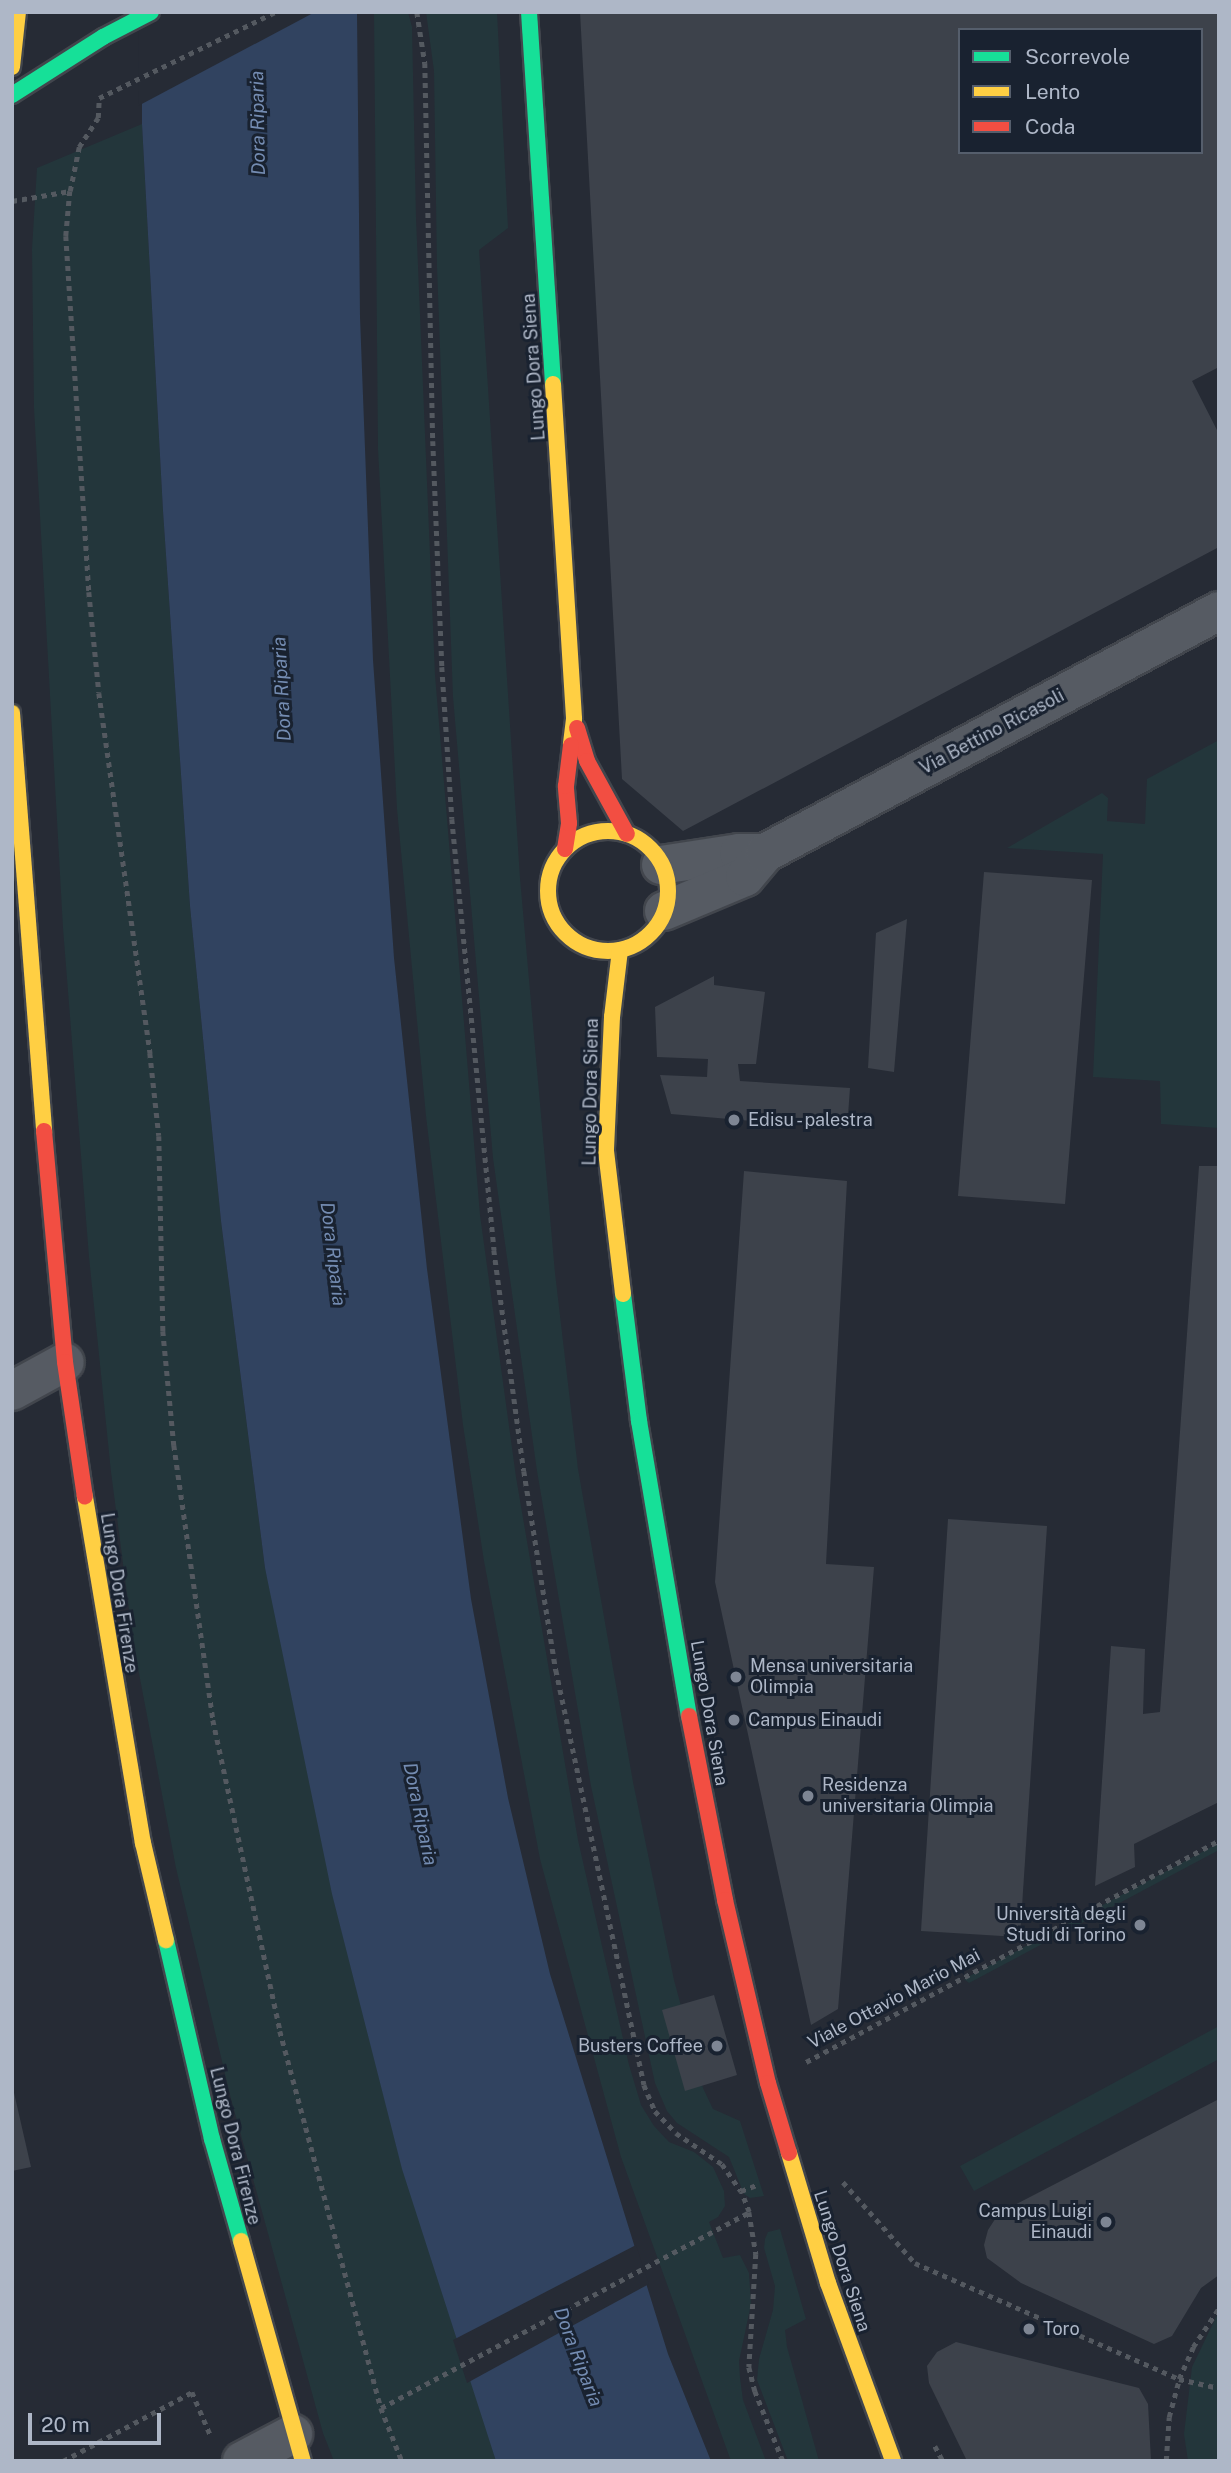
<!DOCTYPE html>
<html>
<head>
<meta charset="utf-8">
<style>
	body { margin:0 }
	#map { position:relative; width:1231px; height:2473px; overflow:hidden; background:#262b35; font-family:"Public Sans",sans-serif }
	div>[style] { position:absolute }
	.green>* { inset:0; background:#23363b }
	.water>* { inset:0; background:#314360 }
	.pier>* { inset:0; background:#262b35 }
	.building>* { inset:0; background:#3d424b }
	.path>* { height:4.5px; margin-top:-2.25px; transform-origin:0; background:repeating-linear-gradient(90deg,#545960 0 5px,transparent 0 10px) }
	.roads { filter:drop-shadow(2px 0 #42464d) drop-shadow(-2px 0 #42464d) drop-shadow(0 2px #42464d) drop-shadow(0 -2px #42464d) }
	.street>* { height:38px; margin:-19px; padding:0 19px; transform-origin:19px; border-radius:19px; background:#565b63 }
	.fast>* { height:16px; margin:-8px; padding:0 8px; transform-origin:8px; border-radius:8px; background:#16e098 }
	.slow>* { height:16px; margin:-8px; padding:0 8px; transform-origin:8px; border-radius:8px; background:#ffcf43 }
	.slow>.ring { margin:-8px; padding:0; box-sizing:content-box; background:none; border:16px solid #ffcf43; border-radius:50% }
	.jam>* { height:16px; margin:-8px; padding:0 8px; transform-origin:8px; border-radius:8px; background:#f24e42 }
	.dots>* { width:19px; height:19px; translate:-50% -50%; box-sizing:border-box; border:4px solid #192230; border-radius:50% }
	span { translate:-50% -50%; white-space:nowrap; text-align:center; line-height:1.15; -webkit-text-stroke:6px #192230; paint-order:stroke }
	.street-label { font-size:18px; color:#aeb7c7 }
	.poi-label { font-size:18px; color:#aeb7c7 }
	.left { translate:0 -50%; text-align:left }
	.right { translate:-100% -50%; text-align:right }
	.water-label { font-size:19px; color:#748cb2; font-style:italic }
	.frame { position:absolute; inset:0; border:14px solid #aeb7c7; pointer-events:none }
	.legend { position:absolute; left:958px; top:28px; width:245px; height:126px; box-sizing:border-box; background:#192230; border:2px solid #555e6c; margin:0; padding:9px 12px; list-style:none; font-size:21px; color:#aeb7c7 }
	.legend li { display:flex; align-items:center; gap:14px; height:35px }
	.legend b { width:35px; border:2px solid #555e6c }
	.scale { position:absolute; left:28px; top:2413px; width:133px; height:32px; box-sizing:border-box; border:4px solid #aeb7c7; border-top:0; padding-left:9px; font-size:21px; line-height:24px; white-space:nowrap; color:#aeb7c7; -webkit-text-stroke:5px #192230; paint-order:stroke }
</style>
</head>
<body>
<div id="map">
	<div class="green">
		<div style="clip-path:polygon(374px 12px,408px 12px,412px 27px,416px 218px,435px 675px,480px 1215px,516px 1477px,578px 1840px,629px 2065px,641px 2105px,654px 2126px,669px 2142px,694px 2152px,713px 2167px,724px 2191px,725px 2206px,718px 2217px,709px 2222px,723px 2258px,740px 2255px,749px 2273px,751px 2304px,739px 2361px,740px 2378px,743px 2400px,766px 2461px,731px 2461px,621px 2157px,540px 1859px,484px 1561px,463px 1425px,426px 1116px,397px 809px,378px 449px)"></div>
		<div style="clip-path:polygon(426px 12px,497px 12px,508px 228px,479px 250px,520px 878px,555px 1273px,578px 1469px,633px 1782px,674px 1980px,703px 2088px,713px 2109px,740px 2121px,764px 2196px,750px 2198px,744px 2194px,729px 2157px,677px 2123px,667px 2111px,655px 2083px,591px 1786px,537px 1471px,493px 1158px,453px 697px,437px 267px,434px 71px)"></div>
		<div style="clip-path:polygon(142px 124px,163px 511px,190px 906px,221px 1221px,265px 1568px,496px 2461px,334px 2461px,323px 2433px,231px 2099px,176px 1868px,134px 1647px,111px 1472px,89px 1257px,63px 928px,34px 408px,32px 249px,37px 168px)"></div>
		<div style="clip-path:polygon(1219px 740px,1219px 1128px,1161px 1124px,1160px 1081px,1093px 1077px,1103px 854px,1007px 848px,1102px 793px,1108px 798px,1107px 821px,1145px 824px,1147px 779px)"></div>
		<div style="clip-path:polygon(1219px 1843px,1219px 1850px,969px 1983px,964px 1979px)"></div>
		<div style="clip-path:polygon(1219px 2026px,1219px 2059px,974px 2191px,960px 2166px)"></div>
		<div style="clip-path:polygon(780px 2229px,806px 2319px,785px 2330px,787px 2347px,819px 2461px,788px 2461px,757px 2380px,759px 2359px,773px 2310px,775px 2286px,764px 2248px,765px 2239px,768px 2232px)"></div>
		<div style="clip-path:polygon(1219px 2311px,1219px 2461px,1188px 2461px,1184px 2434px,1192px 2367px)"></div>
	</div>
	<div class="water">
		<div style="clip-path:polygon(142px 12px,357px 12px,360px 317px,373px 660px,394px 958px,427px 1269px,471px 1599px,508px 1798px,550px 1974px,668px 2354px,711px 2461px,496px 2461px,402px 2169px,332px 1894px,265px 1568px,221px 1221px,190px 906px,163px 511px,142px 124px)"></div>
	</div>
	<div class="pier">
		<div style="clip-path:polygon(139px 12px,315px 12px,138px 106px)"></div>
		<div style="clip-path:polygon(636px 2245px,649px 2284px,467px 2383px,453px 2340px)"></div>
	</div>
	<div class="building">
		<div style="clip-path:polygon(evenodd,580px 12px,1219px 12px,1219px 367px,1192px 381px,1219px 434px,1219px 547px,683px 831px,622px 779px,580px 12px,960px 30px,1201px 30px,1201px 152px,960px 152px,960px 30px)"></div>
		<div style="clip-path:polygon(984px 872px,1092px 880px,1065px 1204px,958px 1196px)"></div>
		<div style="clip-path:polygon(907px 919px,894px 1072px,868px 1068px,876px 933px)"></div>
		<div style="clip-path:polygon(714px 976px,714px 985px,765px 992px,756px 1064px,738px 1064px,740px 1081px,850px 1088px,847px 1129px,671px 1114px,660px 1075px,707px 1077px,708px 1059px,657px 1057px,655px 1007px)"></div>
		<div style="clip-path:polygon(1199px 1166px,1219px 1166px,1219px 1802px,1134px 1844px,1135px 1867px,1095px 1886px,1111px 1646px,1145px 1649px,1143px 1714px,1160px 1712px)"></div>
		<div style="clip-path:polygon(744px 1171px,847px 1181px,826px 1564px,874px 1567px,838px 2009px,811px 2025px,715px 1582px)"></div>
		<div style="clip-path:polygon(948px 1519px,1047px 1526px,1020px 1937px,921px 1931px)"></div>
		<div style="clip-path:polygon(714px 1995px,737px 2075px,685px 2091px,662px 2010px)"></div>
		<div style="clip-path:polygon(12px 2084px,31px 2167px,12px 2171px)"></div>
		<div style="clip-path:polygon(1219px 2099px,1219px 2275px,1201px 2288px,1172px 2336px,1154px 2344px,1021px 2283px,987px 2258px,984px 2245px,988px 2230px,999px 2213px)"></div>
		<div style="clip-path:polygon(956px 2342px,1139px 2388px,1148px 2404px,1151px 2461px,967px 2461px,929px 2383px,927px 2366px,937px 2352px)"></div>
	</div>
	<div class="path">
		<div style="left:417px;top:12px;width:52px;rotate:81.1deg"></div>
		<div style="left:425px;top:63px;width:378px;rotate:88.8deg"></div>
		<div style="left:433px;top:441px;width:226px;rotate:87.7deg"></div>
		<div style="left:442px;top:667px;width:152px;rotate:86.2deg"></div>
		<div style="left:452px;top:819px;width:433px;rotate:84.4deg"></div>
		<div style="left:494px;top:1250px;width:223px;rotate:82.3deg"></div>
		<div style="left:524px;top:1471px;width:202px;rotate:80.9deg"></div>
		<div style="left:556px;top:1670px;width:424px;rotate:78deg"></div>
		<div style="left:644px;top:2085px;width:28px;rotate:67deg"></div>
		<div style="left:655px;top:2111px;width:30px;rotate:46deg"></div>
		<div style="left:676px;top:2133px;width:55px;rotate:34deg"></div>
		<div style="left:722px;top:2164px;width:33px;rotate:55deg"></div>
		<div style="left:99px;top:98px;width:196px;rotate:-26deg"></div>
		<div style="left:70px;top:191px;width:45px;rotate:-78.4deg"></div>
		<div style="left:79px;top:147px;width:35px;rotate:-57deg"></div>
		<div style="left:98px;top:118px;width:20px;rotate:-87deg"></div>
		<div style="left:12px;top:201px;width:59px;rotate:-9.8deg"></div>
		<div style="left:70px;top:191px;width:45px;rotate:95.1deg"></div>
		<div style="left:66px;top:236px;width:357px;rotate:86.3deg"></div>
		<div style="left:89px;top:592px;width:101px;rotate:84.3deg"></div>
		<div style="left:99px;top:693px;width:364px;rotate:81.9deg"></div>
		<div style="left:150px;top:1053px;width:83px;rotate:83.8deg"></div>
		<div style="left:159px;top:1136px;width:195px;rotate:88.8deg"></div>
		<div style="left:163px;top:1331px;width:115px;rotate:84.5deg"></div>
		<div style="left:174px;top:1445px;width:278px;rotate:81.9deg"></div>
		<div style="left:213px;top:1720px;width:318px;rotate:77.8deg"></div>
		<div style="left:280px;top:2031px;width:390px;rotate:75deg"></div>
		<div style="left:381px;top:2408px;width:57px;rotate:68.4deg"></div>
		<div style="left:806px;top:2062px;width:468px;rotate:-28.2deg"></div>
		<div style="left:843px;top:2182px;width:108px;rotate:48.4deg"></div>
		<div style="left:915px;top:2263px;width:288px;rotate:23.7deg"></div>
		<div style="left:1179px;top:2379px;width:41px;rotate:12.7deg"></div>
		<div style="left:749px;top:2212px;width:43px;rotate:80.5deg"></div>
		<div style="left:756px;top:2254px;width:113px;rotate:93.5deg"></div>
		<div style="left:749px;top:2367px;width:25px;rotate:76deg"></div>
		<div style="left:755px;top:2391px;width:75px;rotate:68.2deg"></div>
		<div style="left:381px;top:2408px;width:417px;rotate:-28deg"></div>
		<div style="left:749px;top:2212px;width:22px;rotate:-111deg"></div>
		<div style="left:741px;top:2191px;width:17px;rotate:-21deg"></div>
		<div style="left:935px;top:2446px;width:17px;rotate:62deg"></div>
		<div style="left:63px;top:2461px;width:146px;rotate:-28.1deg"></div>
		<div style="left:192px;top:2392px;width:46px;rotate:66.8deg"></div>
		<div style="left:1166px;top:2461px;width:44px;rotate:-86.1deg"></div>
		<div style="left:1169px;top:2417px;width:39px;rotate:-75deg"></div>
		<div style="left:1179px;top:2379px;width:35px;rotate:-66deg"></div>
		<div style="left:1193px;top:2347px;width:47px;rotate:-56.3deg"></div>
	</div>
	<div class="roads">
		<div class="street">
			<div style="left:661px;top:865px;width:79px;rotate:-8.7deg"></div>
			<div style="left:739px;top:853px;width:26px"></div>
			<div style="left:664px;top:911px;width:88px;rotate:-22.8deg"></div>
			<div style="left:745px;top:877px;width:31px;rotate:-50deg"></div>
			<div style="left:765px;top:853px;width:514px;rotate:-28.06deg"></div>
			<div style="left:12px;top:1391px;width:60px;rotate:-28.7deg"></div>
			<div style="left:242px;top:2461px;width:58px;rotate:-27.9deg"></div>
		</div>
		<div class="fast">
			<div style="left:529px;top:12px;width:373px;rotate:86.3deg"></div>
			<div style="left:12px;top:95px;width:108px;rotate:-32.5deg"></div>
			<div style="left:103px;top:37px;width:54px;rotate:-27.5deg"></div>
			<div style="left:623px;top:1294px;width:128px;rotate:82.8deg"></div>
			<div style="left:639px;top:1421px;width:299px;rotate:80.4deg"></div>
			<div style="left:166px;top:1940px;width:204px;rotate:77deg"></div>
			<div style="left:212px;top:2139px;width:106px;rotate:74.1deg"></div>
		</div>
		<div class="slow">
			<div style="left:12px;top:67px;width:55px;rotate:-83.8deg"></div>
			<div style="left:553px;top:384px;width:336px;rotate:86.4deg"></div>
			<div style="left:574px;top:719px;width:26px;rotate:97deg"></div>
			<div style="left:12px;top:713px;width:419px;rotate:85.6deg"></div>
			<div class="ring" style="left:548px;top:831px;width:104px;height:104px"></div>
			<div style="left:620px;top:950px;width:67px;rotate:96.8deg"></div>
			<div style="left:612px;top:1017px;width:134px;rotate:92.6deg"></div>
			<div style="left:606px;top:1151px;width:144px;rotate:83.2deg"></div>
			<div style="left:85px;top:1497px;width:351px;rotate:80.5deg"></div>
			<div style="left:143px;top:1843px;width:100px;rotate:76.7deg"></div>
			<div style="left:789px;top:2153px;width:136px;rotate:73.3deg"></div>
			<div style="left:828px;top:2283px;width:189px;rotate:69.9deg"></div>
			<div style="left:241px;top:2241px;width:229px;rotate:74.3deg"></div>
		</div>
		<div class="jam">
			<div style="left:577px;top:728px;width:34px;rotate:73deg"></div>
			<div style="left:587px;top:761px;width:83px;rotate:61.3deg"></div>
			<div style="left:565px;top:849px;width:26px;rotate:-81deg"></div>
			<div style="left:569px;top:823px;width:37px;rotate:-95deg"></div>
			<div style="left:566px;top:786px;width:41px;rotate:-83deg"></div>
			<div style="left:44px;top:1131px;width:232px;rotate:84.8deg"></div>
			<div style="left:65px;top:1362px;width:136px;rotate:81.6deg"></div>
			<div style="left:689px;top:1716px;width:187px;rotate:78.9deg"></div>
			<div style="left:725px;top:1900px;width:188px;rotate:76.8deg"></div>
			<div style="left:768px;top:2083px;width:73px;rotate:73.3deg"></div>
		</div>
	</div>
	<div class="dots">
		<div style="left:734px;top:1120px;background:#7e8694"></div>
		<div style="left:736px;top:1677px;background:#7e8694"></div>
		<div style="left:734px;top:1720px;background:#7e8694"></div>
		<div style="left:808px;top:1796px;background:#7e8694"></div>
		<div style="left:1140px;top:1925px;background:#7e8694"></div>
		<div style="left:717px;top:2046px;background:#7e8694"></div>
		<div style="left:1106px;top:2222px;background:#7e8694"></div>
		<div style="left:1029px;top:2329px;background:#7e8694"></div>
	</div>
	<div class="street-label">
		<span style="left:534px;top:367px;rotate:-94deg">Lungo Dora Siena</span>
		<span style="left:992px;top:732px;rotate:-28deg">Via Bettino Ricasoli</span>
		<span style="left:591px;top:1092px;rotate:-89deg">Lungo Dora Siena</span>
		<span style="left:119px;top:1593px;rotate:81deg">Lungo Dora Firenze</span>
		<span style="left:709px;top:1713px;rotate:80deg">Lungo Dora Siena</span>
		<span style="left:894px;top:1999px;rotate:-28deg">Viale Ottavio Mario Mai</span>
		<span style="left:235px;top:2146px;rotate:76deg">Lungo Dora Firenze</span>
		<span style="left:842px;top:2261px;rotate:72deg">Lungo Dora Siena</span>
	</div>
	<div class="poi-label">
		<span class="left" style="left:748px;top:1120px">Edisu - palestra</span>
		<span class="left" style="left:750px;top:1677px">Mensa universitaria<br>Olimpia</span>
		<span class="left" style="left:748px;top:1720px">Campus Einaudi</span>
		<span class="left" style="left:822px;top:1796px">Residenza<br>universitaria Olimpia</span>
		<span class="right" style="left:1126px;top:1925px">Università degli<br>Studi di Torino</span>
		<span class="right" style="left:703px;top:2046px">Busters Coffee</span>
		<span class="right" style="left:1092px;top:2222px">Campus Luigi<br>Einaudi</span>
		<span class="left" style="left:1043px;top:2329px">Toro</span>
	</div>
	<div class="water-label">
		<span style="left:258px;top:123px;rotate:-91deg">Dora Riparia</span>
		<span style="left:282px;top:689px;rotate:-93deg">Dora Riparia</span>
		<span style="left:333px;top:1254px;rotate:83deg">Dora Riparia</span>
		<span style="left:420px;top:1814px;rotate:78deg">Dora Riparia</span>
		<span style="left:578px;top:2357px;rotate:69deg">Dora Riparia</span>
	</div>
	<div class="frame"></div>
	<ul class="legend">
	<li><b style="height:9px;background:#16e098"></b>Scorrevole</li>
	<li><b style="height:9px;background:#ffcf43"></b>Lento</li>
	<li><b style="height:9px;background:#f24e42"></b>Coda</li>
	</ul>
	<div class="scale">20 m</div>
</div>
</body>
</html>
